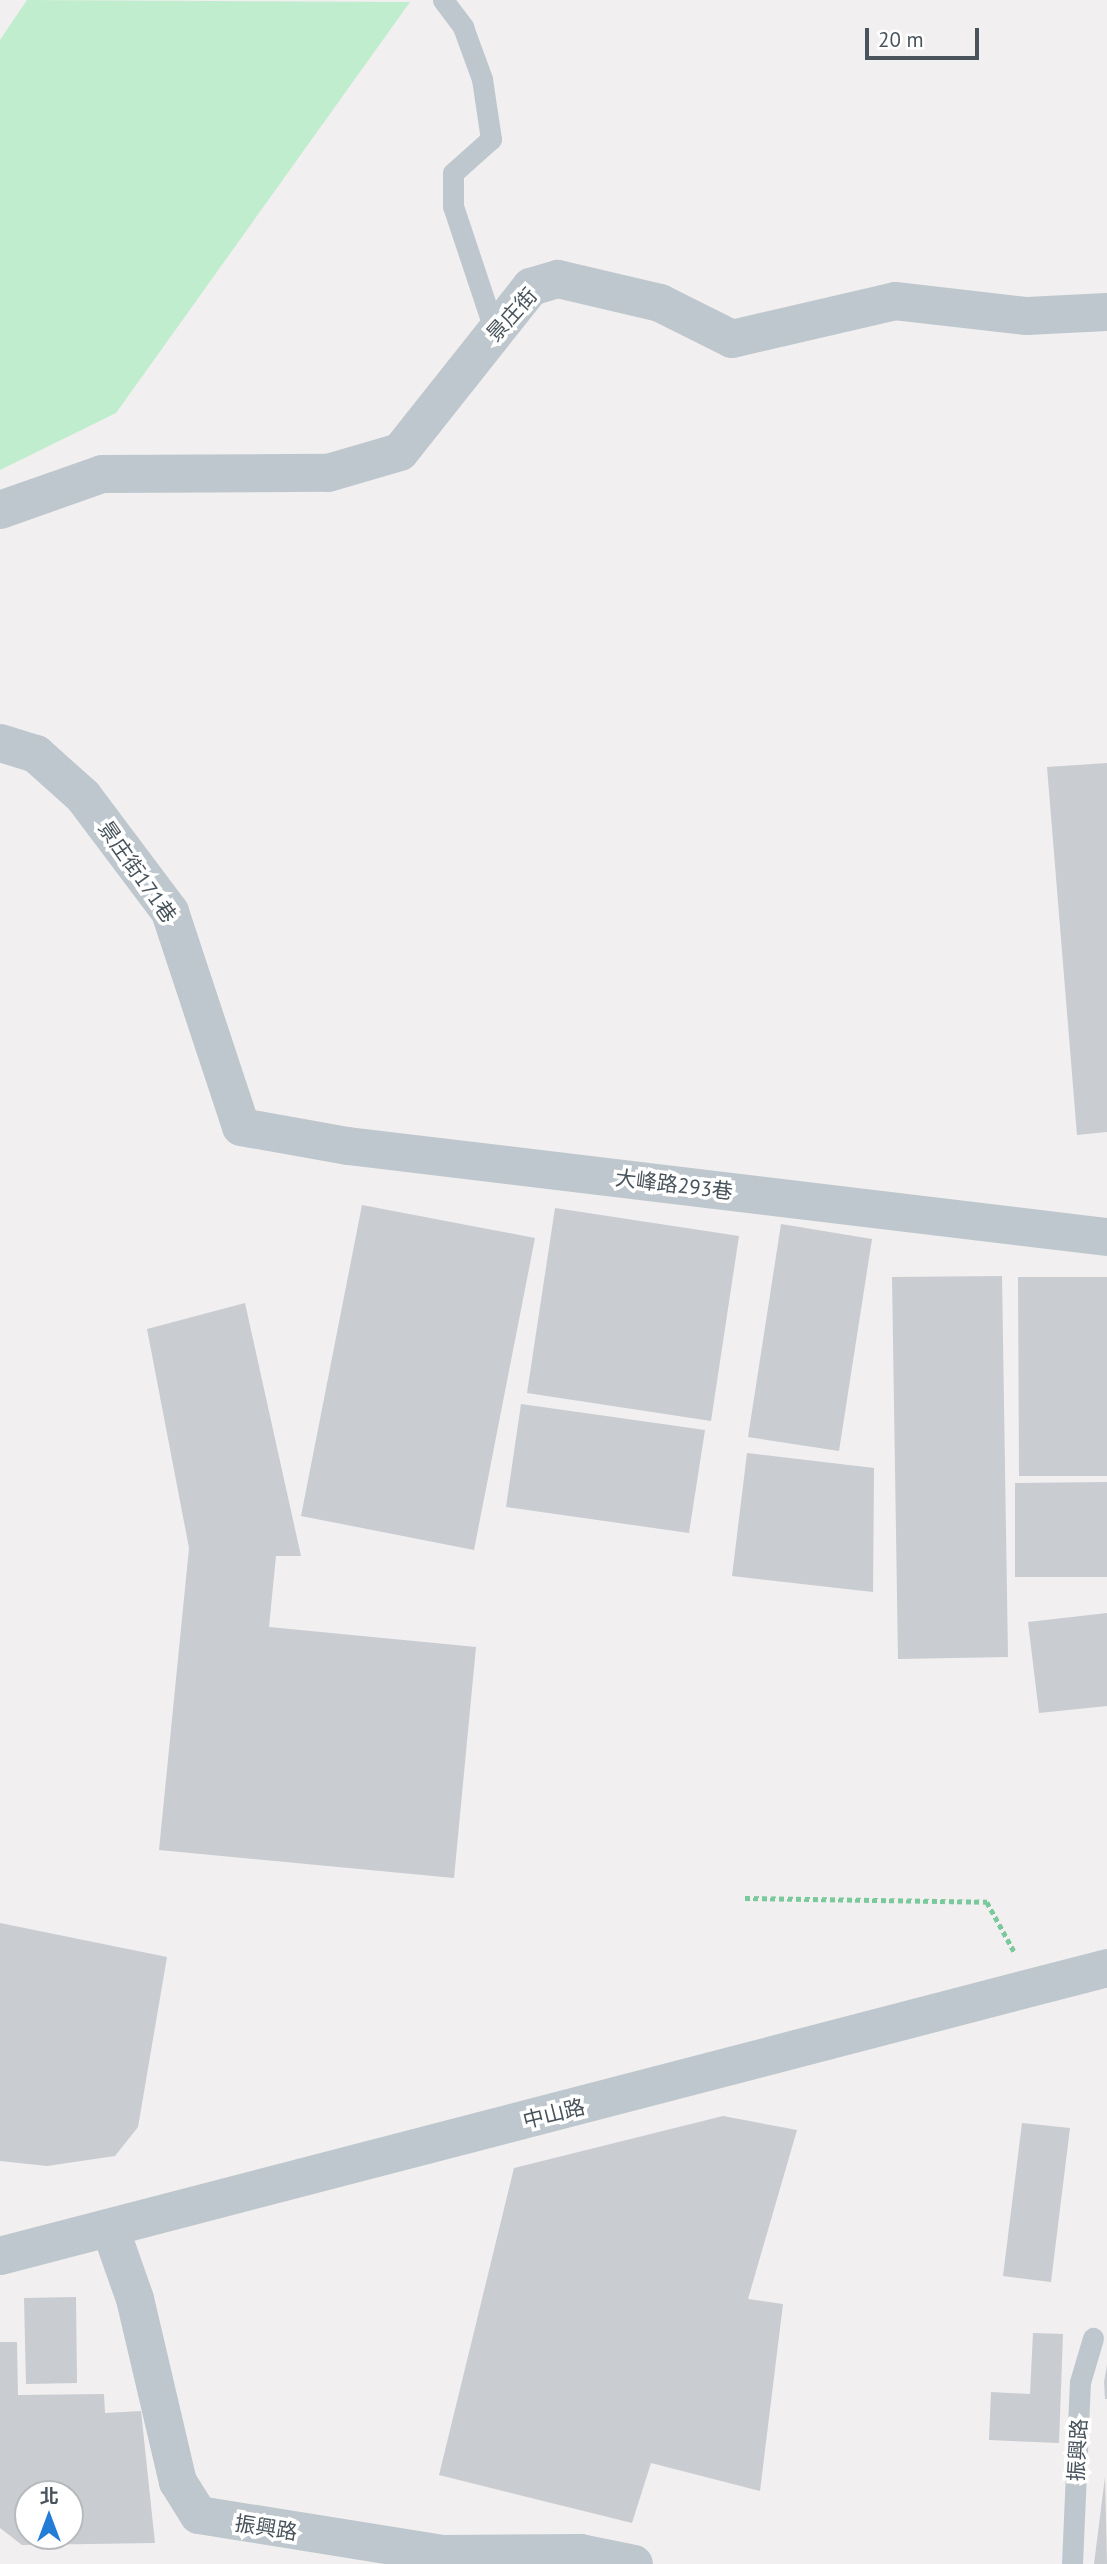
<!DOCTYPE html>
<html>
<head>
<meta charset="utf-8">
<style>
	body { margin:0 }
	#map { position:relative; width:1107px; height:2564px; overflow:hidden; background:#f1efef; font-family:"PT Sans","Noto Sans TC",sans-serif }
	div>[style] { position:absolute }
	.green>* { inset:0; background:#c0edce }
	.building>* { inset:0; background:#c9ccd1 }
	.path>* { height:4.5px; margin-top:-2.25px; transform-origin:0; background:repeating-linear-gradient(90deg,#7ac99d 0 5px,transparent 0 8.5px) }
	.service>* { height:21px; margin:-10.5px; padding:0 10.5px; transform-origin:10.5px; border-radius:10.5px; background:#bec7cd }
	.minor>* { height:38px; margin:-19px; padding:0 19px; transform-origin:19px; border-radius:19px; background:#bec7cd }
	span { translate:-50% -50%; white-space:nowrap; text-align:center; line-height:1.15; -webkit-text-stroke:7px #fff; paint-order:stroke }
	.street-label { font-size:21px; color:#48535b }
	.north { position:absolute; left:14px; top:2480px; width:70px; height:70px; box-sizing:border-box; background:#fff; border:2px solid #b6babd; border-radius:50%; rotate:0deg; font-size:19px; font-weight:700; line-height:28px; text-align:center; color:#48535b }
	.north::after { content:''; display:block; margin:auto; width:24px; height:32px; background:#237dd7; clip-path:polygon(50% 0,100% 100%,50% 72%,0 100%) }
	.scale { position:absolute; left:865px; top:28px; width:114px; height:32px; box-sizing:border-box; border:4px solid #48535b; border-top:0; padding-left:9px; font-size:21px; line-height:24px; white-space:nowrap; color:#48535b; -webkit-text-stroke:5px #fff; paint-order:stroke }
</style>
</head>
<body>
<div id="map">
	<div class="green">
		<div style="clip-path:polygon(27px 0,410px 2px,116px 413px,0 470px,0 40px)"></div>
	</div>
	<div class="building">
		<div style="clip-path:polygon(1107px 763px,1107px 1132px,1077px 1135px,1047px 767px)"></div>
		<div style="clip-path:polygon(362px 1205px,535px 1238px,474px 1550px,301px 1516px)"></div>
		<div style="clip-path:polygon(555px 1208px,739px 1236px,711px 1421px,527px 1393px)"></div>
		<div style="clip-path:polygon(781px 1224px,872px 1239px,839px 1451px,748px 1437px)"></div>
		<div style="clip-path:polygon(1002px 1276px,1008px 1657px,898px 1659px,892px 1277px)"></div>
		<div style="clip-path:polygon(1018px 1277px,1107px 1277px,1107px 1476px,1019px 1476px)"></div>
		<div style="clip-path:polygon(245px 1303px,301px 1556px,276px 1556px,269px 1627px,476px 1647px,454px 1878px,159px 1850px,189px 1548px,147px 1329px)"></div>
		<div style="clip-path:polygon(521px 1404px,705px 1430px,689px 1533px,506px 1507px)"></div>
		<div style="clip-path:polygon(747px 1453px,874px 1468px,873px 1592px,732px 1576px)"></div>
		<div style="clip-path:polygon(1107px 1482px,1107px 1577px,1015px 1577px,1015px 1483px)"></div>
		<div style="clip-path:polygon(1107px 1613px,1107px 1706px,1039px 1713px,1028px 1622px)"></div>
		<div style="clip-path:polygon(0 1923px,167px 1957px,138px 2127px,115px 2156px,47px 2166px,0 2161px)"></div>
		<div style="clip-path:polygon(723px 2116px,797px 2130px,748px 2299px,783px 2304px,760px 2491px,651px 2463px,632px 2523px,439px 2475px,514px 2168px)"></div>
		<div style="clip-path:polygon(1022px 2123px,1070px 2128px,1051px 2282px,1003px 2276px)"></div>
		<div style="clip-path:polygon(76px 2297px,77px 2383px,26px 2384px,24px 2298px)"></div>
		<div style="clip-path:polygon(1033px 2333px,1063px 2334px,1059px 2443px,989px 2440px,991px 2392px,1030px 2394px)"></div>
		<div style="clip-path:polygon(evenodd,0 2342px,17px 2342px,18px 2395px,104px 2394px,105px 2413px,141px 2411px,155px 2543px,22px 2545px,0 2528px,0 2342px,28px 2494px,70px 2494px,70px 2536px,28px 2536px,28px 2494px)"></div>
		<div style="clip-path:polygon(1107px 2365px,1107px 2399px,1105px 2399px,1104px 2382px)"></div>
		<div style="clip-path:polygon(1105px 2477px,1107px 2564px,1094px 2564px)"></div>
	</div>
	<div class="path">
		<div style="left:745px;top:1898px;width:242px;rotate:0.9deg"></div>
		<div style="left:987px;top:1902px;width:58px;rotate:61.2deg"></div>
	</div>
	<div class="service">
		<div style="left:443px;top:0;width:34px;rotate:53deg"></div>
		<div style="left:463px;top:27px;width:55px;rotate:69.9deg"></div>
		<div style="left:482px;top:79px;width:61px;rotate:81.5deg"></div>
		<div style="left:491px;top:139px;width:51px;rotate:138.2deg"></div>
		<div style="left:453px;top:173px;width:33px;rotate:90deg"></div>
		<div style="left:453px;top:206px;width:133px;rotate:71.6deg"></div>
		<div style="left:1072px;top:2564px;width:182px;rotate:-87.5deg"></div>
		<div style="left:1080px;top:2382px;width:46px;rotate:-73.5deg"></div>
	</div>
	<div class="minor">
		<div style="left:0;top:510px;width:108px;rotate:-19.4deg"></div>
		<div style="left:102px;top:474px;width:226px;rotate:-0.3deg"></div>
		<div style="left:328px;top:473px;width:75px;rotate:-16.3deg"></div>
		<div style="left:400px;top:452px;width:211px;rotate:-51.6deg"></div>
		<div style="left:531px;top:287px;width:28px;rotate:-17deg"></div>
		<div style="left:558px;top:279px;width:105px;rotate:13.2deg"></div>
		<div style="left:660px;top:303px;width:80px;rotate:26.6deg"></div>
		<div style="left:732px;top:339px;width:167px;rotate:-13.1deg"></div>
		<div style="left:895px;top:301px;width:133px;rotate:6.5deg"></div>
		<div style="left:1027px;top:316px;width:80px;rotate:-2.9deg"></div>
		<div style="left:0;top:743px;width:38px;rotate:17deg"></div>
		<div style="left:36px;top:754px;width:63px;rotate:41.8deg"></div>
		<div style="left:83px;top:796px;width:145px;rotate:53.1deg"></div>
		<div style="left:170px;top:912px;width:226px;rotate:71.7deg"></div>
		<div style="left:241px;top:1127px;width:109px;rotate:10.1deg"></div>
		<div style="left:348px;top:1146px;width:764px;rotate:6.84deg"></div>
		<div style="left:110px;top:2228px;width:75px;rotate:70.6deg"></div>
		<div style="left:135px;top:2299px;width:188px;rotate:76.8deg"></div>
		<div style="left:178px;top:2482px;width:39px;rotate:58deg"></div>
		<div style="left:199px;top:2515px;width:247px;rotate:9.1deg"></div>
		<div style="left:443px;top:2554px;width:138px;rotate:-0.4deg"></div>
		<div style="left:581px;top:2553px;width:54px;rotate:11.7deg"></div>
		<div style="left:0;top:2256px;width:1144px;rotate:-14.58deg"></div>
	</div>
	<div class="street-label">
		<span style="left:512px;top:315px;rotate:-48deg">景庄街</span>
		<span style="left:137px;top:872px;rotate:55deg">景庄街171巷</span>
		<span style="left:674px;top:1185px;rotate:7deg">大峰路293巷</span>
		<span style="left:554px;top:2114px;rotate:-14deg">中山路</span>
		<span style="left:1078px;top:2450px;rotate:-87deg">振興路</span>
		<span style="left:266px;top:2528px;rotate:9deg">振興路</span>
	</div>
	<div class="north">北</div>
	<div class="scale">20 m</div>
</div>
</body>
</html>
